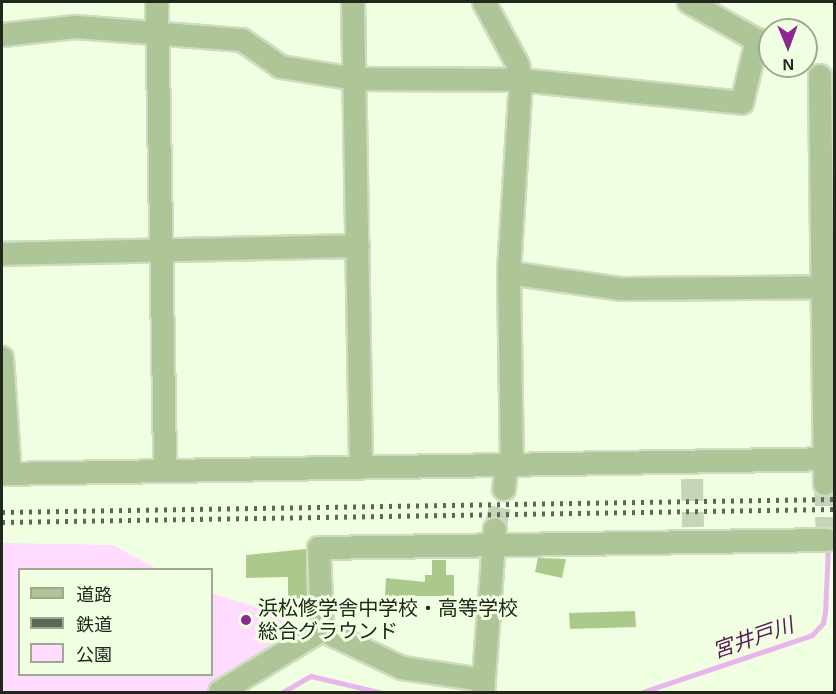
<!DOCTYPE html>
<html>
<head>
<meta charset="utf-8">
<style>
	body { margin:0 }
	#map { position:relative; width:836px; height:694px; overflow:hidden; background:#f0ffe1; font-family:Helvetica,"Noto Sans JP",sans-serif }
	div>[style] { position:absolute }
	.green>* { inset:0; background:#fedbff }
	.stream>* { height:4.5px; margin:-2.25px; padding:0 2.25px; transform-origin:2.25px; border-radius:2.25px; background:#e9b6eb }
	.building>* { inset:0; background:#abc98b }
	.minor-tunnel>* { height:22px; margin-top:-11px; transform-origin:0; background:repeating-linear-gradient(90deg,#c7d4ba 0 22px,transparent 0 33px) }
	.roads { filter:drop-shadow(2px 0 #cfdcc1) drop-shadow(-2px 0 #cfdcc1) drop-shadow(0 2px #cfdcc1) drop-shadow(0 -2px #cfdcc1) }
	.minor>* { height:22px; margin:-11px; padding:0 11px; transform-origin:11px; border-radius:11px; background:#aec597 }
	.rail>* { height:4.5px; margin-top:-2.25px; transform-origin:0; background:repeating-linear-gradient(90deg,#5e6655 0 3px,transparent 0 9px) }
	.dots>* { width:16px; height:16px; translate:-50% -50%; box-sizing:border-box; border:3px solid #f0ffe1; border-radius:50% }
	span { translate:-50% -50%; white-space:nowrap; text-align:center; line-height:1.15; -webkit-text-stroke:6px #f0ffe1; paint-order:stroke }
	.poi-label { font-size:20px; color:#22271c }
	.left { translate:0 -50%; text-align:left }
	.water-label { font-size:21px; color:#541958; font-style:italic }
	.frame { position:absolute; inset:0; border:3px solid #22271c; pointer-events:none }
	.legend { position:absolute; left:18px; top:568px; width:195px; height:108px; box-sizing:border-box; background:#f0ffe1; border:2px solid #9ea992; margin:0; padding:8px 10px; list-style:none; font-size:18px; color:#22271c }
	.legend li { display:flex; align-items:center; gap:12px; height:30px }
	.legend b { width:30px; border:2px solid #9ea992 }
	.north { position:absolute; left:758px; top:18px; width:60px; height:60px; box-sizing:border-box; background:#f0ffe1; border:2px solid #9ea992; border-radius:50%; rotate:179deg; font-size:16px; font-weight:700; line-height:24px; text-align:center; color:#22271c }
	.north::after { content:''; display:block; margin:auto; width:21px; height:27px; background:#8b2891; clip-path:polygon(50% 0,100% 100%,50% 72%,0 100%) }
</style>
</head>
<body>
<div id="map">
	<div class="green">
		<div style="clip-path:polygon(2px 543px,113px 545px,157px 569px,20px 570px,20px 674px,212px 674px,212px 593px,256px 607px,305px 633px,208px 692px,2px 692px)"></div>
	</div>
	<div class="stream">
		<div style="left:283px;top:692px;width:32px;rotate:-30deg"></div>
		<div style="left:311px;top:676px;width:70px;rotate:13.2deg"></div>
		<div style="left:643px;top:692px;width:178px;rotate:-18.6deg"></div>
		<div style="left:812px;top:635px;width:16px;rotate:-47deg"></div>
		<div style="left:823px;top:623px;width:10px;rotate:-79deg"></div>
		<div style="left:825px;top:613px;width:65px;rotate:-87.4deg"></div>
	</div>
	<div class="building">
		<div style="clip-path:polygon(306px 549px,307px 598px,288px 599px,288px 577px,246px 578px,246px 555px)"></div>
		<div style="clip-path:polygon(538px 558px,566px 559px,562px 578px,535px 572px)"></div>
		<div style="clip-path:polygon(432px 560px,446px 560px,446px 575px,454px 575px,454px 596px,385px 596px,386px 578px,425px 582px,425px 575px,432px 575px)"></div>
		<div style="clip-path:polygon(635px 611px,636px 627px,570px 629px,569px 613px)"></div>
	</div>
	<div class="minor-tunnel">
		<div style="left:692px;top:479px;width:48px;rotate:88.8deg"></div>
		<div style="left:825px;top:484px;width:56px;rotate:88deg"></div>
		<div style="left:495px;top:529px;width:41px;rotate:-77.3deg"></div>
	</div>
	<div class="roads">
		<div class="minor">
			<div style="left:157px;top:2px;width:469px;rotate:89deg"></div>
			<div style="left:353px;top:2px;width:464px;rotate:89deg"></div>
			<div style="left:484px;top:2px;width:72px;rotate:61.6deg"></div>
			<div style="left:518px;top:65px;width:15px;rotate:79deg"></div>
			<div style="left:521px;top:80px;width:193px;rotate:93.6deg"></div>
			<div style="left:509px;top:273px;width:190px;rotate:89.1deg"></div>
			<div style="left:689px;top:2px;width:92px;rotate:29.4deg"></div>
			<div style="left:2px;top:35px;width:74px;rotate:-6.2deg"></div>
			<div style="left:76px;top:27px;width:167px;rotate:4.5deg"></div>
			<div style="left:242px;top:40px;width:47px;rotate:34.7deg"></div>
			<div style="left:281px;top:67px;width:75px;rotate:9.2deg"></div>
			<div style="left:355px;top:79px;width:166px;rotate:0.3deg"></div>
			<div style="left:521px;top:80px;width:222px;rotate:5.9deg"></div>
			<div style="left:742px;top:103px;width:65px;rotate:-76.6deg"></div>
			<div style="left:820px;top:76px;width:408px;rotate:89.3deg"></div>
			<div style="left:2px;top:254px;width:356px;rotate:-1.3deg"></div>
			<div style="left:509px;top:273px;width:114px;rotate:8.1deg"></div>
			<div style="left:622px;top:289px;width:212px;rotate:-0.5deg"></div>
			<div style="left:2px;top:358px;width:116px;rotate:86.1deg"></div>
			<div style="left:2px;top:474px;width:832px;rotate:-1.03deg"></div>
			<div style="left:504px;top:489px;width:26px;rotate:-83deg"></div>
			<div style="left:322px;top:630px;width:82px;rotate:-92.1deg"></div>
			<div style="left:319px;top:548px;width:508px;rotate:-0.9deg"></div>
			<div style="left:322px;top:630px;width:89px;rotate:25.4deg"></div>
			<div style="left:402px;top:668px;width:81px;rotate:8.5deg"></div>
			<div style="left:220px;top:692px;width:119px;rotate:-31.3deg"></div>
			<div style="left:483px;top:692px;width:163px;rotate:-85.8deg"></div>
		</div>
	</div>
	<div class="rail">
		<div style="left:2px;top:512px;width:832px;rotate:-0.9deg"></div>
		<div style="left:2px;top:522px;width:832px;rotate:-0.9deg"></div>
	</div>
	<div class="dots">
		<div style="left:246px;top:620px;background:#8b2891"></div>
	</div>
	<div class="poi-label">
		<span class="left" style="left:258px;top:620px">浜松修学舎中学校・高等学校<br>総合グラウンド</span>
	</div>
	<div class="water-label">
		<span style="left:753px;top:638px;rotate:-19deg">宮井戸川</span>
	</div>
	<div class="frame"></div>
	<ul class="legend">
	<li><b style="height:8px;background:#aec597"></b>道路</li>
	<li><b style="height:8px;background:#5e6655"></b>鉄道</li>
	<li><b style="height:16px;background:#fedbff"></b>公園</li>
	</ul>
	<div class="north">N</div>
</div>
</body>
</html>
